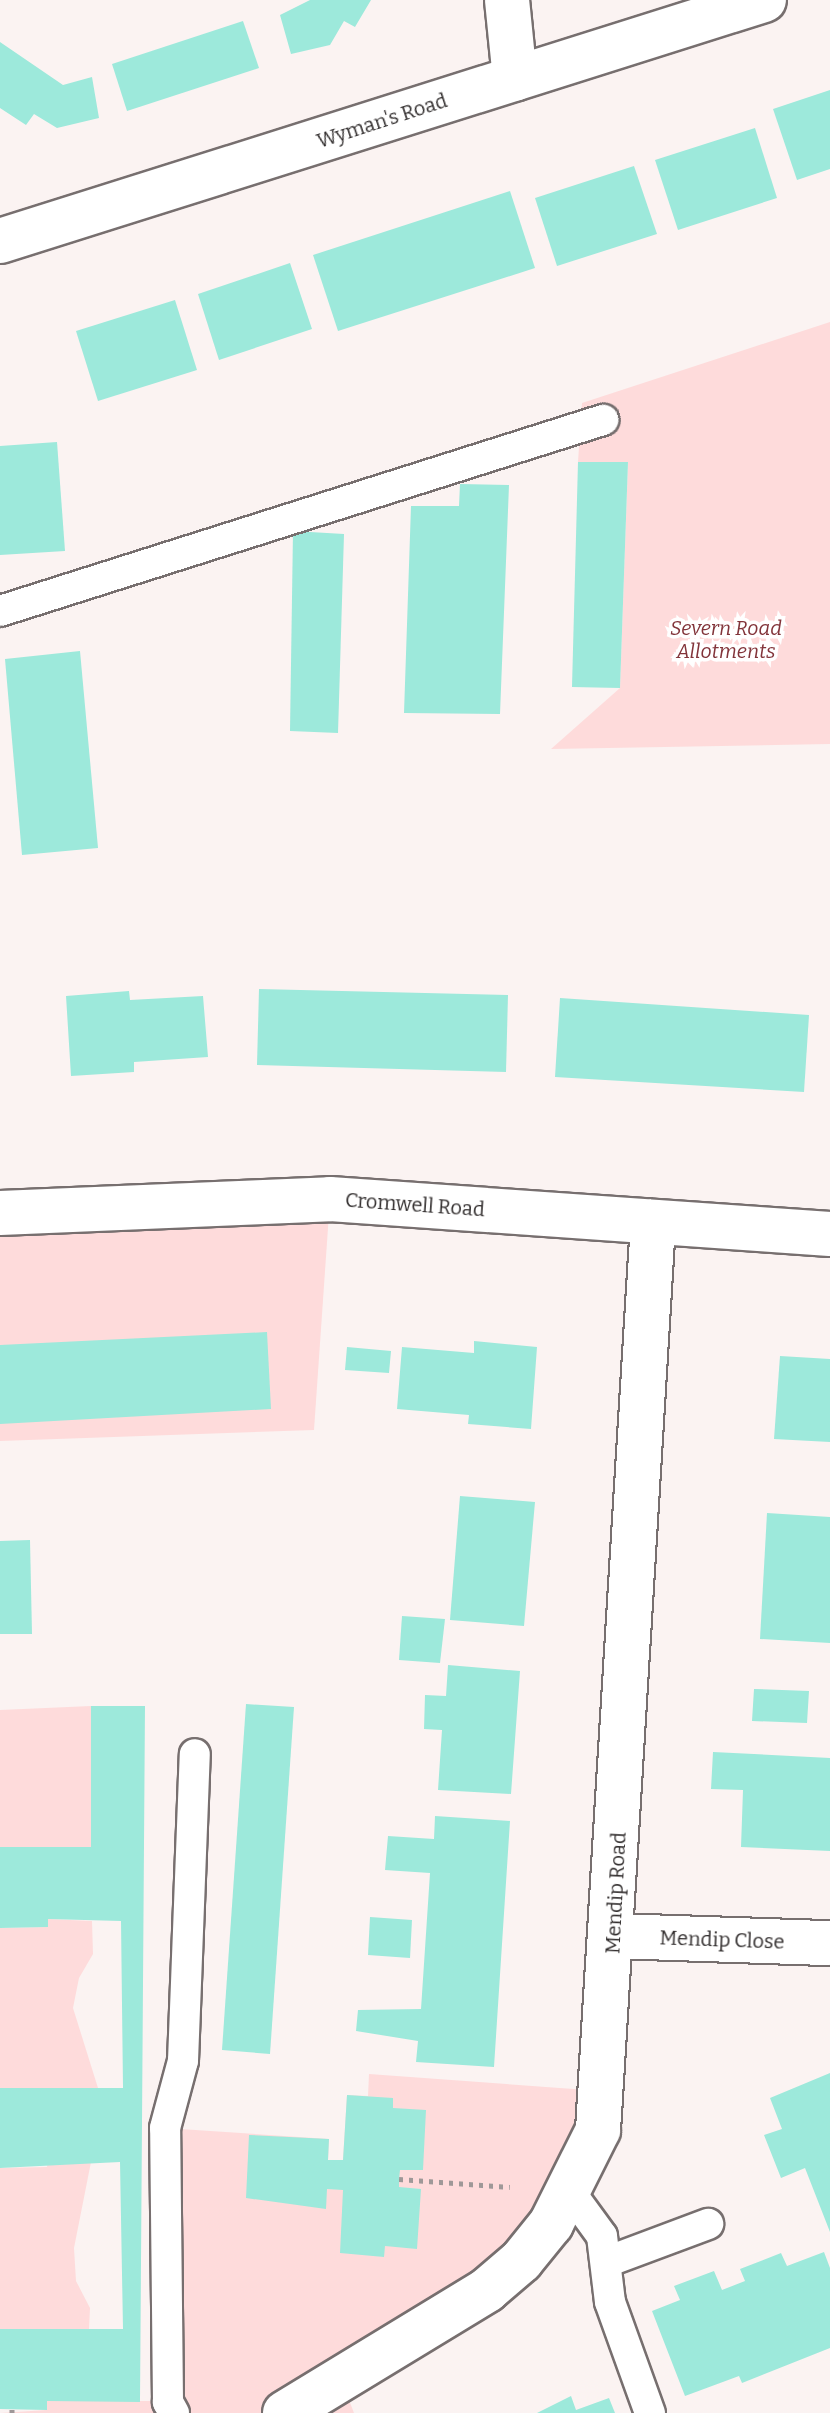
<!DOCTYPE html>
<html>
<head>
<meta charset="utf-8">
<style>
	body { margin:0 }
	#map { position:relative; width:830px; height:2413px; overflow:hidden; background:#fbf3f2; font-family:Bitter,serif }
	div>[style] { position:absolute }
	.green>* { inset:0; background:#fedbdb }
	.building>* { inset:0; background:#9de9db }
	.path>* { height:5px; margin-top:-2.5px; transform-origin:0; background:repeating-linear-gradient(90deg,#9f9898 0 4px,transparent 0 10px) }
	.roads { filter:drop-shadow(2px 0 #776f6f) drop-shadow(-2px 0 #776f6f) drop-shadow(0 2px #776f6f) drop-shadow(0 -2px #776f6f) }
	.lane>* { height:30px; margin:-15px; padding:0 15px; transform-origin:15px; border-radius:15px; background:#fff }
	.street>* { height:44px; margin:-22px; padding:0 22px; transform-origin:22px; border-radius:22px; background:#fff }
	span { translate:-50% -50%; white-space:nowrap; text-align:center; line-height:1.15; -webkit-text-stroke:7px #fff; paint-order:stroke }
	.street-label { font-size:20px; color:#322e2e }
	.park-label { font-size:20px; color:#82343a; font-style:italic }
</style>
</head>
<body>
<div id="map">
	<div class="green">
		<div style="clip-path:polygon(830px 322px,830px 744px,551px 749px,620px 688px,628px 462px,578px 462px,582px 403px)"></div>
		<div style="clip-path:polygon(330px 1199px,314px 1430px,0 1441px,0 1213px)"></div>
		<div style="clip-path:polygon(91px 1706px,91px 1847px,0 1847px,0 1710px)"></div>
		<div style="clip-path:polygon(48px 1919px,92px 1921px,93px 1954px,79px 1978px,73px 2008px,98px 2088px,0 2088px,0 1928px,48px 1927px)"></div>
		<div style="clip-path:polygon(369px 2074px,601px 2091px,551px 2224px,341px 2379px,354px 2413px,0 2413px,47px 2410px,47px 2401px,167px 2401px,165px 2128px,329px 2139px,328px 2160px,343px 2160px,347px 2095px,368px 2096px)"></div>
		<div style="clip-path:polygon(48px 2161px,91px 2162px,74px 2248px,76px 2281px,90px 2308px,89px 2329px,0 2329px,0 2168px,47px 2167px)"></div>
	</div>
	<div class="building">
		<div style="clip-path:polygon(310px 0,371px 0,355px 27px,344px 21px,330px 45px,291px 54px,280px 15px)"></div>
		<div style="clip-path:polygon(243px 21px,259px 68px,127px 111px,112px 64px)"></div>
		<div style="clip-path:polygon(0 42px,63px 85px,92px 77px,99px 118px,57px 128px,34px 114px,26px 125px,0 108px)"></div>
		<div style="clip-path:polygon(830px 90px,830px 169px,797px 180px,773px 109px)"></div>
		<div style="clip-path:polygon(755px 128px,777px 198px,678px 230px,655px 160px)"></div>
		<div style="clip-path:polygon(634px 166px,657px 234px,557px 266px,535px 198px)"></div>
		<div style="clip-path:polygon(510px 191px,535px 268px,338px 331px,313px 255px)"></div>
		<div style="clip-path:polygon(290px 263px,312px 329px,219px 360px,198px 294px)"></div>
		<div style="clip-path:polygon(175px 300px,197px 370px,98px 401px,76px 331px)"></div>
		<div style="clip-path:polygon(57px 442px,65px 551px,0 555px,0 446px)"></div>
		<div style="clip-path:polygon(578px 462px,628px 462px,620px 688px,572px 687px)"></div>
		<div style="clip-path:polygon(460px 484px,509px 485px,500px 714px,404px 713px,411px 506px,459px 506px)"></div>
		<div style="clip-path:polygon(293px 531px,344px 534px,338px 733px,290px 731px)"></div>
		<div style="clip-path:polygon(80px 651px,98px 848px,22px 855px,5px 659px)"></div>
		<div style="clip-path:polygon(259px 989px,508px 995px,506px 1072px,257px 1065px)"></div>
		<div style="clip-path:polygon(129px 991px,130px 1000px,203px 996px,208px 1057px,134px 1062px,134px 1072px,71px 1076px,66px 996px)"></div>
		<div style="clip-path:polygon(560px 998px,809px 1015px,804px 1092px,555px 1077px)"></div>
		<div style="clip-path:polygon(267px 1332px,271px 1409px,0 1424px,0 1345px)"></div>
		<div style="clip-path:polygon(474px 1341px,537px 1347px,531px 1429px,468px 1424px,469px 1415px,397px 1409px,402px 1347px,474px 1353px)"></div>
		<div style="clip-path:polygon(347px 1347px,391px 1351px,389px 1373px,345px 1370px)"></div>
		<div style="clip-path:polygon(780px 1356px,830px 1359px,830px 1442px,774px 1439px)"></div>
		<div style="clip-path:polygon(460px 1496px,535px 1502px,524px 1626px,450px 1620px)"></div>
		<div style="clip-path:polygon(767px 1513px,830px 1517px,830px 1643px,760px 1639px)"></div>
		<div style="clip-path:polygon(30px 1540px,32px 1634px,0 1634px,0 1541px)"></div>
		<div style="clip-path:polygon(402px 1616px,445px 1619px,440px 1663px,399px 1660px)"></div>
		<div style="clip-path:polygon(448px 1665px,520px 1671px,511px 1794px,438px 1790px,442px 1730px,424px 1729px,425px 1695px,446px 1696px)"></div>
		<div style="clip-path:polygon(754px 1689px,809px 1691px,807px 1723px,752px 1721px)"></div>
		<div style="clip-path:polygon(246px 1704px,294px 1707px,270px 2054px,222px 2050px)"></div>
		<div style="clip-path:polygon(91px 1706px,145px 1706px,140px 2402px,47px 2401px,47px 2410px,0 2409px,0 2329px,123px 2329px,120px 2162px,0 2168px,0 2088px,123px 2088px,121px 1921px,48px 1919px,48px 1927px,0 1928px,0 1847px,91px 1847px)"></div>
		<div style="clip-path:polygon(713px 1752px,830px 1758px,830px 1851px,741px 1847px,743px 1790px,711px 1789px)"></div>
		<div style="clip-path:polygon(435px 1816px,510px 1821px,494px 2067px,416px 2062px,418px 2041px,356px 2031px,358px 2010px,421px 2009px,430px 1873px,385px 1870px,388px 1836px,434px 1839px)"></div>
		<div style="clip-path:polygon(370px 1917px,412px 1920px,410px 1958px,368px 1955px)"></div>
		<div style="clip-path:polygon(830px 2073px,830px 2232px,805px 2168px,781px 2178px,764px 2135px,782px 2129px,770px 2098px)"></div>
		<div style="clip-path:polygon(347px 2095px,393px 2098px,393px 2108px,426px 2110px,423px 2170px,400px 2170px,399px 2179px,399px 2187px,421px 2189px,417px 2249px,385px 2246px,384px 2257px,340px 2253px,343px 2190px,327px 2189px,326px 2209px,246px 2198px,249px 2135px,329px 2139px,328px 2160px,343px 2160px)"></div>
		<div style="clip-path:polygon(824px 2252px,830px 2268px,830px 2348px,742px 2383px,739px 2376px,685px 2396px,652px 2311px,680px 2300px,674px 2286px,714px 2271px,722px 2290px,745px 2281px,740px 2269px,781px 2253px,787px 2266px)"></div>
		<div style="clip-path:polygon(571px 2396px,576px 2410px,609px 2398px,615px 2413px,537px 2413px)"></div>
	</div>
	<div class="path">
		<div style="left:399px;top:2179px;width:111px;rotate:4.1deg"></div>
		<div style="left:12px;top:2409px;width:4px;rotate:90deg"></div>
	</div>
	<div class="roads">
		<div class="lane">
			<div style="left:0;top:611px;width:633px;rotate:-17.58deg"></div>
			<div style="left:570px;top:2192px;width:54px;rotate:54deg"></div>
			<div style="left:602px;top:2236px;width:66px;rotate:83.1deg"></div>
			<div style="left:610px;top:2302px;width:118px;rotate:70.2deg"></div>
			<div style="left:609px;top:2261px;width:106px;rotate:-20.5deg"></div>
			<div style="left:174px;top:2413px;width:13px;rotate:-119deg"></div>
			<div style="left:168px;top:2402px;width:274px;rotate:-90.6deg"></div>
			<div style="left:165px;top:2128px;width:69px;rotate:-75deg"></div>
			<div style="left:183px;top:2061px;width:307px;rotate:-87.8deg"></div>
		</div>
		<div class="street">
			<div style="left:507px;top:0;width:79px;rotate:84.2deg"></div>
			<div style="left:0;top:241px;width:801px;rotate:-17.51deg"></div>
			<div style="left:0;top:1213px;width:330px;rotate:-2.4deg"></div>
			<div style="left:330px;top:1199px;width:501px;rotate:4deg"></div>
			<div style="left:614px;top:1936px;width:216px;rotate:1.9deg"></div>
			<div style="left:285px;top:2413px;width:237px;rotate:-31.3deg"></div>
			<div style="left:487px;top:2290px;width:45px;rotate:-40.5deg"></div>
			<div style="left:521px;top:2261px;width:48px;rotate:-51deg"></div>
			<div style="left:551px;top:2224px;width:105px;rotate:-63.4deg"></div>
			<div style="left:598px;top:2130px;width:910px;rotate:-86.53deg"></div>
		</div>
	</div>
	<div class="street-label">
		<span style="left:382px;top:121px;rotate:-18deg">Wyman's Road</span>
		<span style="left:415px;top:1205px;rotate:4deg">Cromwell Road</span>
		<span style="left:616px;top:1893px;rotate:-87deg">Mendip Road</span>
		<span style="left:722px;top:1940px;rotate:2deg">Mendip Close</span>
	</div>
	<div class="park-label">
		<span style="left:726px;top:640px">Severn Road<br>Allotments</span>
	</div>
</div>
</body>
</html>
